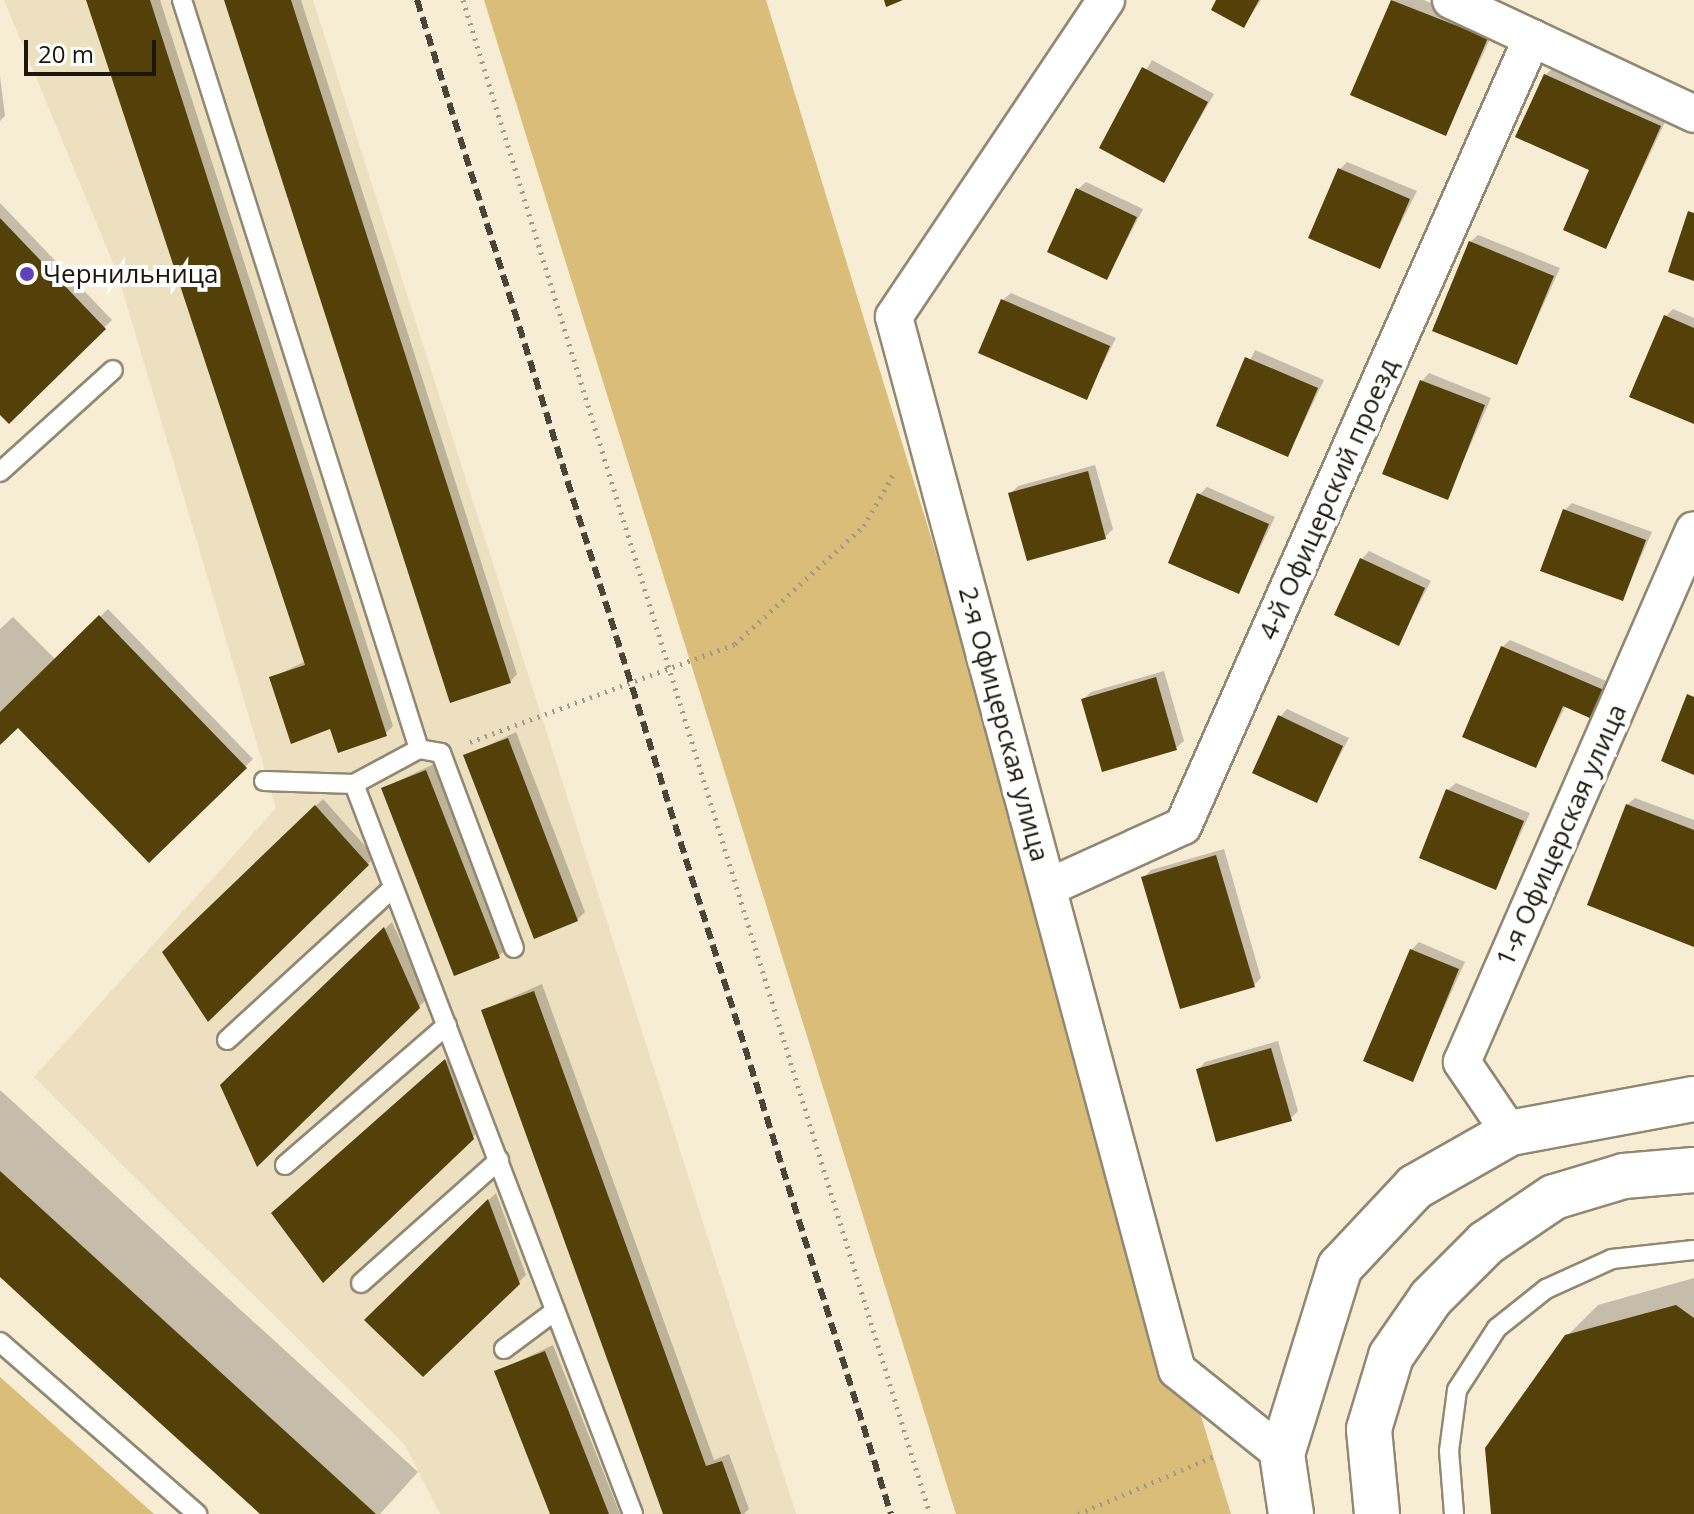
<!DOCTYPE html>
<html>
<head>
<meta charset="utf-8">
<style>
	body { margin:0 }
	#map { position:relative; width:1694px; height:1514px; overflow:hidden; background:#f7ecd4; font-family:"Open Sans",sans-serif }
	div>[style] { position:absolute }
	.built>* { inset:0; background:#ede0c0 }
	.green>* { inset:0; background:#d9bd78 }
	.shadow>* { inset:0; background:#0003 }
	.building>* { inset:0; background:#544109 }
	.path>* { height:5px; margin-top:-2.5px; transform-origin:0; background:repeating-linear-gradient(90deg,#a29a88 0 2px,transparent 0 8px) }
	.roads { filter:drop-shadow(2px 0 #928872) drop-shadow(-2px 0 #928872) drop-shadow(0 2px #928872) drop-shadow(0 -2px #928872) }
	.lane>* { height:18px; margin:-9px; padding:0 9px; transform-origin:9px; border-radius:9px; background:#fff }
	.street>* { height:36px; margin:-18px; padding:0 18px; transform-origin:18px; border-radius:18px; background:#fff }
	.secondary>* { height:44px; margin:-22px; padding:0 22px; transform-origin:22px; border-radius:22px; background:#fff }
	.rail>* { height:6px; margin-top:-3px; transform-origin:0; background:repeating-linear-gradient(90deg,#4a4539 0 12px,transparent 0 18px) }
	.dots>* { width:22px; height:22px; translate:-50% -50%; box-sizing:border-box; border:4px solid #fff; border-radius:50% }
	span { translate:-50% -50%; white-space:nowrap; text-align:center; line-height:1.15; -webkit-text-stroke:8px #fff; paint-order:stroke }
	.poi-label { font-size:26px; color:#1a170e }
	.left { translate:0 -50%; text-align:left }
	.street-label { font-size:26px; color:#1a170e }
	.scale { position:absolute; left:24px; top:40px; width:132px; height:36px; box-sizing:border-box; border:4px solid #1a170e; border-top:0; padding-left:10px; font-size:24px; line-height:28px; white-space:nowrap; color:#1a170e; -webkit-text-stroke:6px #fff; paint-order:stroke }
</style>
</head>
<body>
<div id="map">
	<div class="built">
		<div style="clip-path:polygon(4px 0,313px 0,796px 1514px,440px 1514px,405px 1445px,34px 1077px,276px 808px,118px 275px)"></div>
	</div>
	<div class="green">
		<div style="clip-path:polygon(484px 0,766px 0,1231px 1514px,956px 1514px)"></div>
		<div style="clip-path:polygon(0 1377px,154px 1514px,0 1514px)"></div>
	</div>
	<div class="shadow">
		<div style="clip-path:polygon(88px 0,160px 0,393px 726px,385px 734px,331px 727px,271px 678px,306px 661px)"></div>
		<div style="clip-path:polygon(226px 0,301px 0,517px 674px,510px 682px)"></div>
		<div style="clip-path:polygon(1219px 0,1261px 0,1244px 25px)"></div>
		<div style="clip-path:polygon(1393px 0,1424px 0,1494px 31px,1445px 134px,1352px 94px)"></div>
		<div style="clip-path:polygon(1152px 60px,1214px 94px,1164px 181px,1101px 147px)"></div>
		<div style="clip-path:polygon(1553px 68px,1667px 118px,1606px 247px,1592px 169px,1545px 75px)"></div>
		<div style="clip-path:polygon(0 76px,5px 116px,0 121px)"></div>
		<div style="clip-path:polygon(1347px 162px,1417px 191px,1379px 266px,1340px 169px)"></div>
		<div style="clip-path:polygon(1086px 182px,1143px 209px,1107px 278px,1078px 189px)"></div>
		<div style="clip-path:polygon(0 203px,112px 320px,9px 422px,0 413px)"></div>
		<div style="clip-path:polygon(1478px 235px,1560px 268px,1517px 363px,1470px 242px)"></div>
		<div style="clip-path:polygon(1011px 293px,1116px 338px,1086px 397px,1003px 300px)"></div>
		<div style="clip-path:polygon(1673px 309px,1694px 318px,1694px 422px,1666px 316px)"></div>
		<div style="clip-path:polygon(1255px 350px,1324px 380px,1288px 455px,1218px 425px)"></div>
		<div style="clip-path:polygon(1429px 373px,1491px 398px,1447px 498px,1422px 381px)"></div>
		<div style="clip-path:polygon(1095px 465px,1113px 529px,1105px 537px,1010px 494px,1018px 486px)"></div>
		<div style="clip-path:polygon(1207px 487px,1275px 517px,1239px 591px,1199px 495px)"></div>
		<div style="clip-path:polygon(1572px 503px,1652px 532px,1622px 599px,1565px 510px)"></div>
		<div style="clip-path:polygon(1369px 551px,1431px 581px,1398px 643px,1362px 559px)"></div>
		<div style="clip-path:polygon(108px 609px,253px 759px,149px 860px,18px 725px,0 742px,0 629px,13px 617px,56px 660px)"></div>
		<div style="clip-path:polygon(1510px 640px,1611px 683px,1592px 716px,1566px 705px,1535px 766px,1502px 647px)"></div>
		<div style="clip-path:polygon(1164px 671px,1184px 741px,1176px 748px,1083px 700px,1091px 692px)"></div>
		<div style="clip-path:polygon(1287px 709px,1349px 738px,1316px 801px,1280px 717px)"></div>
		<div style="clip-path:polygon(516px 732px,585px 912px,577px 920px,466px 756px)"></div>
		<div style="clip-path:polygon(434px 764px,506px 949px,499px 956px,383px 788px)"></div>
		<div style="clip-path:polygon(1456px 783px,1530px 813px,1496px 887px,1448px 790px)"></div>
		<div style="clip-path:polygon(1635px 798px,1694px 820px,1694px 944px,1627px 805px)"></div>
		<div style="clip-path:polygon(323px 799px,375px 857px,208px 1019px,165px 952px)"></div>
		<div style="clip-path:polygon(1224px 849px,1261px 978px,1254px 985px,1143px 878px,1151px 870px)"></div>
		<div style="clip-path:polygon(392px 922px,427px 999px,258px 1164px,223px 1086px)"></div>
		<div style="clip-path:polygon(1419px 942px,1465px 962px,1412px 1079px,1411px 950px)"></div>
		<div style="clip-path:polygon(542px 984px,714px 1460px,729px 1454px,749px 1509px,744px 1514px,665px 1514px,483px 1010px)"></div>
		<div style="clip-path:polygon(1278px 1041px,1298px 1111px,1290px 1119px,1198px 1070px,1205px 1062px)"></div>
		<div style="clip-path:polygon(453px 1054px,480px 1130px,323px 1280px,282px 1206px)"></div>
		<div style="clip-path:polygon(0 1090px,418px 1472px,380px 1514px,262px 1514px,0 1274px)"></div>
		<div style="clip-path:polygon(496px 1193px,526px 1275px,423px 1374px,367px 1320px)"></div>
		<div style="clip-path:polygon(1694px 1278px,1694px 1514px,1493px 1514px,1567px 1336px,1598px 1305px)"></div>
		<div style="clip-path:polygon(553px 1345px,620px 1514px,553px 1514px,496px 1372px)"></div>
	</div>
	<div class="building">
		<div style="clip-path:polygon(86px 0,150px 0,387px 736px,338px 753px,330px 729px,291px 744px,269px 677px,305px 665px)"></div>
		<div style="clip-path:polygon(224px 0,291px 0,511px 683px,450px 703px)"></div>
		<div style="clip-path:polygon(884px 0,903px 0,886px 7px)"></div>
		<div style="clip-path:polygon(1216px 0,1259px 0,1244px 28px,1211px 10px)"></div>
		<div style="clip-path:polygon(1391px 0,1488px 38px,1446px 136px,1350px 95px)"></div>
		<div style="clip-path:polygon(1142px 67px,1208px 102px,1164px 183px,1099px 148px)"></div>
		<div style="clip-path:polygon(1544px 74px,1661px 126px,1606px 249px,1563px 230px,1589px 170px,1515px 137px)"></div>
		<div style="clip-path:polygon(1338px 168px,1410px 199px,1380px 269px,1308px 238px)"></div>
		<div style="clip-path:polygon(1076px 188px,1137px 217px,1107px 280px,1047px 252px)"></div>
		<div style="clip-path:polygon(1688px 211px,1694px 213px,1694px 281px,1668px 272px)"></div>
		<div style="clip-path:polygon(0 218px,106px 329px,9px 424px,0 415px)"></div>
		<div style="clip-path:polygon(1469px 241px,1554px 276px,1517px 365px,1432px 331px)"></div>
		<div style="clip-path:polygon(1001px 299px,1110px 346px,1087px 400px,978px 353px)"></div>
		<div style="clip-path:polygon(1664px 315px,1694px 328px,1694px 424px,1629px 397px)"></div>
		<div style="clip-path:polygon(1245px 357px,1318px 388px,1288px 457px,1216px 426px)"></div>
		<div style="clip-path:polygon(1420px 380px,1485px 405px,1448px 500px,1382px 474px)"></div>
		<div style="clip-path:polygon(1088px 471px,1106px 539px,1027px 561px,1008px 493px)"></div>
		<div style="clip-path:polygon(1197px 493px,1269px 524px,1239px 594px,1168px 563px)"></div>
		<div style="clip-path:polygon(1563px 509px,1646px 540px,1623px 601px,1540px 571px)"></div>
		<div style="clip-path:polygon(1360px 558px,1425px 588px,1399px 646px,1334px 615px)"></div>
		<div style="clip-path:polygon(99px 615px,247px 768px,149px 863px,18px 728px,0 745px,0 712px)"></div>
		<div style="clip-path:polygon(1501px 646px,1604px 690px,1592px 719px,1563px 706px,1536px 768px,1462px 737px)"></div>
		<div style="clip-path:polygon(1156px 677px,1177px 750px,1102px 772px,1081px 699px)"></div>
		<div style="clip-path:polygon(1687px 694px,1694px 697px,1694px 775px,1661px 761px)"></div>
		<div style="clip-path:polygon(1278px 715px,1343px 746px,1317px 803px,1252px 773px)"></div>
		<div style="clip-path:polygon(508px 738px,578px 921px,534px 939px,463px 755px)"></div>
		<div style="clip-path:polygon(426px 770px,500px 958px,454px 976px,381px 788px)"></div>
		<div style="clip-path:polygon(1446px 789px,1524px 821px,1496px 890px,1419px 858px)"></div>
		<div style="clip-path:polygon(1626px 804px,1694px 830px,1694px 947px,1587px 905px)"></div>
		<div style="clip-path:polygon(315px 805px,369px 865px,208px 1022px,162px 952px)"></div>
		<div style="clip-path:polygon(1216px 855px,1255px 987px,1180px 1009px,1141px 877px)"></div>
		<div style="clip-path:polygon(384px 927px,420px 1008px,257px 1167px,220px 1085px)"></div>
		<div style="clip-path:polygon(1410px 949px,1459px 969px,1413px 1082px,1363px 1061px)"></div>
		<div style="clip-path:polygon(534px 991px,706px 1466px,722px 1461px,741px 1514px,663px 1514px,481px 1010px)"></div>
		<div style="clip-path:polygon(1271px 1048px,1292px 1121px,1216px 1142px,1196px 1069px)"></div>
		<div style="clip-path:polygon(445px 1059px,474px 1139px,323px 1283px,271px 1213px)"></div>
		<div style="clip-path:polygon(0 1171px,376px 1514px,260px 1514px,51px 1324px,0 1277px)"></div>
		<div style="clip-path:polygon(488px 1199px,520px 1284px,423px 1377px,364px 1320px)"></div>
		<div style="clip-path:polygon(1676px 1305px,1694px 1318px,1694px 1514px,1491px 1514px,1485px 1448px,1565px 1335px)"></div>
		<div style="clip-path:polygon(545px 1351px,609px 1514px,550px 1514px,494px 1371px)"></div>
	</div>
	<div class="path">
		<div style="left:463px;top:0;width:1584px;rotate:72.86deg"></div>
		<div style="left:470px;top:742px;width:283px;rotate:-20.3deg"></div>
		<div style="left:735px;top:644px;width:175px;rotate:-42.5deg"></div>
		<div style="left:864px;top:526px;width:61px;rotate:-60.5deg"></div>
		<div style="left:1078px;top:1514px;width:151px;rotate:-23deg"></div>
	</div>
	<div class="roads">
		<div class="lane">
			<div style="left:182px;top:0;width:786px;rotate:72.44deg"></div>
			<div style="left:0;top:472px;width:152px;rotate:-42.1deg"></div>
			<div style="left:264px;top:781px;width:90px;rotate:1.9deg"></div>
			<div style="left:354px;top:784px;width:781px;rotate:69.08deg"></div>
			<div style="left:354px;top:784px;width:74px;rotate:-28.3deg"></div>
			<div style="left:419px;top:749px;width:22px;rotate:10deg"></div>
			<div style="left:441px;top:753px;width:208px;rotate:69.5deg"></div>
			<div style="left:227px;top:1040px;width:225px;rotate:-42.5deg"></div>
			<div style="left:285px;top:1165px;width:214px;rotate:-40.8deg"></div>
			<div style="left:361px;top:1283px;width:185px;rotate:-41.7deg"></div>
			<div style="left:0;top:1342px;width:262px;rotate:41.1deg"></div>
			<div style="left:504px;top:1349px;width:64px;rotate:-36.7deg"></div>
			<div style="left:1454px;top:1514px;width:63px;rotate:-94.5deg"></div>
			<div style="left:1449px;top:1451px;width:62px;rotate:-82.5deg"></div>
			<div style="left:1457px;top:1390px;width:74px;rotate:-57.2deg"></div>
			<div style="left:1497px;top:1328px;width:63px;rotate:-38.5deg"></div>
			<div style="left:1546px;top:1289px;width:72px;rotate:-24.4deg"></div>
			<div style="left:1612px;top:1259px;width:82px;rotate:-6.3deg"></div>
		</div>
		<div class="street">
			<div style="left:1106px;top:0;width:381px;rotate:123.8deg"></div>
			<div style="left:894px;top:317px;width:1090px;rotate:74.96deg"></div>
			<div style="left:1177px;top:1370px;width:134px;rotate:38.7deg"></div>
			<div style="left:1451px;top:0;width:268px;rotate:25.1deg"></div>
			<div style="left:1049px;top:887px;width:147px;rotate:-24.5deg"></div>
			<div style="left:1183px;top:826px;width:862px;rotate:-66.11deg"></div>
			<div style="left:1510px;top:1133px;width:86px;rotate:-124.1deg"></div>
			<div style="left:1462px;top:1062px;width:580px;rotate:-66.44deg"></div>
		</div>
		<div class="secondary">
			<div style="left:1291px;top:1514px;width:61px;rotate:-98.5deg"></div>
			<div style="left:1282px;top:1454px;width:196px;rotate:-72.8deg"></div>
			<div style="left:1340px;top:1267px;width:110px;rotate:-46.8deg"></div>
			<div style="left:1415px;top:1187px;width:109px;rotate:-29.6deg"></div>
			<div style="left:1510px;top:1133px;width:187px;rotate:-10.5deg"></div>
			<div style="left:1377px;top:1514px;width:85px;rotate:-95.4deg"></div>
			<div style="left:1369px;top:1429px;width:76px;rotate:-73.2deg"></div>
			<div style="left:1391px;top:1356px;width:70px;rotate:-55.4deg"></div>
			<div style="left:1431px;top:1298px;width:78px;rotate:-45deg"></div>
			<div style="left:1486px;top:1243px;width:82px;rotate:-34.1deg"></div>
			<div style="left:1554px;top:1197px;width:73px;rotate:-16.7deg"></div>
			<div style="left:1624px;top:1176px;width:70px;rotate:-4.9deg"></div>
		</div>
	</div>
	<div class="rail">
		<div style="left:417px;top:0;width:1586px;rotate:72.62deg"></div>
	</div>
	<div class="dots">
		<div style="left:27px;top:274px;background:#5f42ba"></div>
	</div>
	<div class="poi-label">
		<span class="left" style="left:43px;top:274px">Чернильница</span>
	</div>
	<div class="street-label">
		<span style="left:1328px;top:499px;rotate:-66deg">4-й Офицерский проезд</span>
		<span style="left:1004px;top:724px;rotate:75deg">2-я Офицерская улица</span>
		<span style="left:1561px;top:835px;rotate:-66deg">1-я Офицерская улица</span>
	</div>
	<div class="scale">20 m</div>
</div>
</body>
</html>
